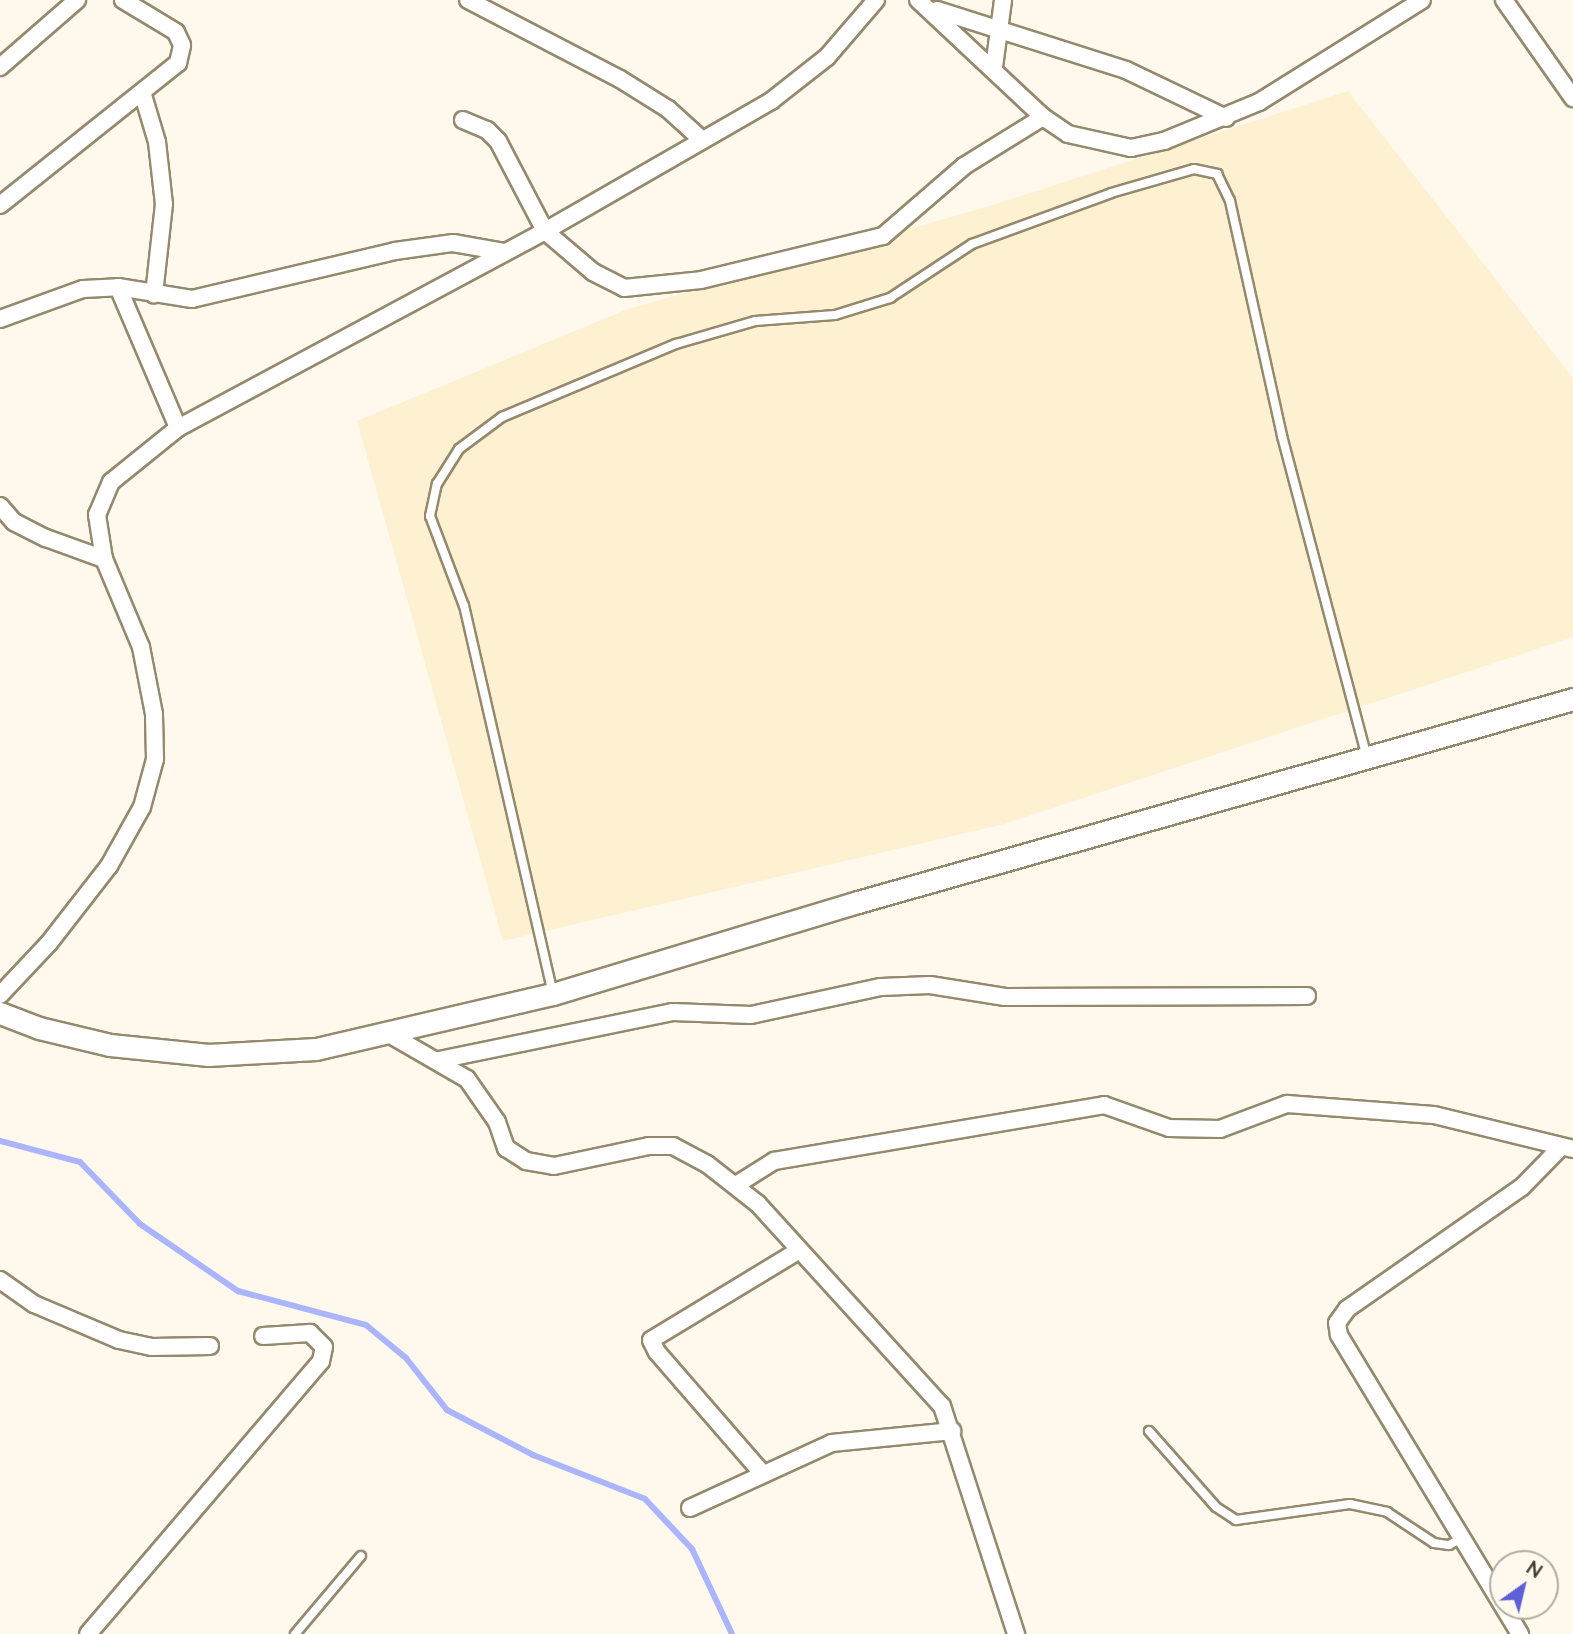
<!DOCTYPE html>
<html>
<head>
<meta charset="utf-8">
<style>
	body { margin:0 }
	#map { position:relative; width:1573px; height:1634px; overflow:hidden; background:#fef9ec; font-family:Mulish,sans-serif }
	div>[style] { position:absolute }
	.built>* { inset:0; background:#fdf1d2 }
	.stream>* { height:6px; margin:-3px; padding:0 3px; transform-origin:3px; border-radius:3px; background:#abb5fe }
	.roads { filter:drop-shadow(2px 0 #95896d) drop-shadow(-2px 0 #95896d) drop-shadow(0 2px #95896d) drop-shadow(0 -2px #95896d) }
	.service>* { height:8px; margin:-4px; padding:0 4px; transform-origin:4px; border-radius:4px; background:#fff }
	.minor>* { height:16px; margin:-8px; padding:0 8px; transform-origin:8px; border-radius:8px; background:#fff }
	.tertiary>* { height:21px; margin:-10.5px; padding:0 10.5px; transform-origin:10.5px; border-radius:10.5px; background:#fff }
	span { translate:-50% -50%; white-space:nowrap; text-align:center; line-height:1.15; -webkit-text-stroke:5px #fef9ec; paint-order:stroke }
	.north { position:absolute; left:1489px; top:1550px; width:70px; height:70px; box-sizing:border-box; background:#fef9ec; border:2px solid #b2ada0; border-radius:50%; rotate:34deg; font-size:19px; font-weight:700; line-height:28px; text-align:center; color:#403b2f }
	.north::after { content:''; display:block; margin:auto; width:24px; height:32px; background:#5e60d8; clip-path:polygon(50% 0,100% 100%,50% 72%,0 100%) }
</style>
</head>
<body>
<div id="map">
	<div class="built">
		<div style="clip-path:polygon(1348px 91px,1573px 378px,1573px 637px,1004px 824px,503px 941px,357px 421px,628px 309px,986px 207px)"></div>
	</div>
	<div class="stream">
		<div style="left:0;top:1141px;width:83px;rotate:14.7deg"></div>
		<div style="left:80px;top:1162px;width:86px;rotate:45.9deg"></div>
		<div style="left:140px;top:1224px;width:119px;rotate:34.4deg"></div>
		<div style="left:238px;top:1291px;width:132px;rotate:14.9deg"></div>
		<div style="left:366px;top:1325px;width:52px;rotate:39.5deg"></div>
		<div style="left:406px;top:1358px;width:66px;rotate:51.7deg"></div>
		<div style="left:447px;top:1410px;width:97px;rotate:27.6deg"></div>
		<div style="left:533px;top:1455px;width:120px;rotate:21.4deg"></div>
		<div style="left:645px;top:1499px;width:69px;rotate:46.8deg"></div>
		<div style="left:692px;top:1549px;width:94px;rotate:64.8deg"></div>
	</div>
	<div class="roads">
		<div class="service">
			<div style="left:553px;top:994px;width:398px;rotate:-102.9deg"></div>
			<div style="left:464px;top:606px;width:96px;rotate:-110.7deg"></div>
			<div style="left:430px;top:516px;width:33px;rotate:-78deg"></div>
			<div style="left:437px;top:484px;width:41px;rotate:-57.8deg"></div>
			<div style="left:459px;top:449px;width:54px;rotate:-36.7deg"></div>
			<div style="left:502px;top:417px;width:189px;rotate:-22.8deg"></div>
			<div style="left:676px;top:344px;width:82px;rotate:-16.2deg"></div>
			<div style="left:755px;top:321px;width:80px;rotate:-4.3deg"></div>
			<div style="left:835px;top:315px;width:58px;rotate:-17.2deg"></div>
			<div style="left:890px;top:298px;width:98px;rotate:-33.4deg"></div>
			<div style="left:972px;top:244px;width:148px;rotate:-20.1deg"></div>
			<div style="left:1111px;top:193px;width:86px;rotate:-16.1deg"></div>
			<div style="left:1194px;top:169px;width:24px;rotate:12deg"></div>
			<div style="left:1217px;top:174px;width:30px;rotate:64deg"></div>
			<div style="left:1230px;top:201px;width:241px;rotate:77.5deg"></div>
			<div style="left:1282px;top:436px;width:332px;rotate:75.2deg"></div>
			<div style="left:1149px;top:1431px;width:101px;rotate:48.6deg"></div>
			<div style="left:1216px;top:1507px;width:24px;rotate:33deg"></div>
			<div style="left:1236px;top:1520px;width:115px;rotate:-8deg"></div>
			<div style="left:1350px;top:1504px;width:38px;rotate:12deg"></div>
			<div style="left:1387px;top:1512px;width:56px;rotate:33.4deg"></div>
			<div style="left:1434px;top:1543px;width:15px;rotate:8deg"></div>
			<div style="left:1449px;top:1545px;width:15px;rotate:-28deg"></div>
			<div style="left:295px;top:1634px;width:102px;rotate:-49.8deg"></div>
		</div>
		<div class="minor">
			<div style="left:468px;top:0;width:171px;rotate:27.5deg"></div>
			<div style="left:620px;top:79px;width:57px;rotate:32deg"></div>
			<div style="left:668px;top:109px;width:45px;rotate:42.3deg"></div>
			<div style="left:918px;top:0;width:171px;rotate:43.1deg"></div>
			<div style="left:1043px;top:117px;width:30px;rotate:34deg"></div>
			<div style="left:1068px;top:134px;width:65px;rotate:12.5deg"></div>
			<div style="left:1131px;top:148px;width:34px;rotate:-12deg"></div>
			<div style="left:1164px;top:141px;width:103px;rotate:-22.3deg"></div>
			<div style="left:1259px;top:102px;width:192px;rotate:-32deg"></div>
			<div style="left:1504px;top:0;width:120px;rotate:54.9deg"></div>
			<div style="left:937px;top:10px;width:198px;rotate:17.6deg"></div>
			<div style="left:1126px;top:70px;width:111px;rotate:25.6deg"></div>
			<div style="left:0;top:67px;width:102px;rotate:-41deg"></div>
			<div style="left:994px;top:67px;width:68px;rotate:-82.3deg"></div>
			<div style="left:143px;top:95px;width:49px;rotate:73.4deg"></div>
			<div style="left:157px;top:142px;width:62px;rotate:83.6deg"></div>
			<div style="left:164px;top:204px;width:91px;rotate:96.3deg"></div>
			<div style="left:463px;top:120px;width:26px;rotate:23deg"></div>
			<div style="left:487px;top:130px;width:16px;rotate:45deg"></div>
			<div style="left:498px;top:141px;width:102px;rotate:62.4deg"></div>
			<div style="left:545px;top:231px;width:63px;rotate:40.5deg"></div>
			<div style="left:593px;top:272px;width:35px;rotate:27deg"></div>
			<div style="left:624px;top:288px;width:77px;rotate:-5.9deg"></div>
			<div style="left:701px;top:280px;width:187px;rotate:-13.6deg"></div>
			<div style="left:883px;top:236px;width:107px;rotate:-40.8deg"></div>
			<div style="left:964px;top:166px;width:93px;rotate:-31.8deg"></div>
			<div style="left:0;top:205px;width:228px;rotate:-38.6deg"></div>
			<div style="left:178px;top:63px;width:18px;rotate:-77deg"></div>
			<div style="left:182px;top:45px;width:14px;rotate:-115deg"></div>
			<div style="left:176px;top:32px;width:62px;rotate:-148.9deg"></div>
			<div style="left:118px;top:287px;width:153px;rotate:66.9deg"></div>
			<div style="left:0;top:319px;width:88px;rotate:-19.9deg"></div>
			<div style="left:83px;top:289px;width:35px;rotate:-3deg"></div>
			<div style="left:118px;top:287px;width:75px;rotate:9.2deg"></div>
			<div style="left:192px;top:299px;width:209px;rotate:-13.3deg"></div>
			<div style="left:395px;top:251px;width:59px;rotate:-7.9deg"></div>
			<div style="left:453px;top:243px;width:53px;rotate:9.8deg"></div>
			<div style="left:0;top:506px;width:21px;rotate:49deg"></div>
			<div style="left:14px;top:522px;width:36px;rotate:27deg"></div>
			<div style="left:46px;top:538px;width:62px;rotate:19.9deg"></div>
			<div style="left:0;top:995px;width:71px;rotate:-46.7deg"></div>
			<div style="left:49px;top:943px;width:98px;rotate:-52.1deg"></div>
			<div style="left:109px;top:866px;width:68px;rotate:-60.8deg"></div>
			<div style="left:142px;top:807px;width:50px;rotate:-74.8deg"></div>
			<div style="left:155px;top:759px;width:45px;rotate:-91.3deg"></div>
			<div style="left:154px;top:714px;width:68px;rotate:-101deg"></div>
			<div style="left:141px;top:647px;width:95px;rotate:-112.8deg"></div>
			<div style="left:104px;top:559px;width:45px;rotate:-99deg"></div>
			<div style="left:97px;top:515px;width:36px;rotate:-67deg"></div>
			<div style="left:111px;top:482px;width:86px;rotate:-38.9deg"></div>
			<div style="left:178px;top:428px;width:417px;rotate:-28.2deg"></div>
			<div style="left:545px;top:231px;width:261px;rotate:-29.9deg"></div>
			<div style="left:771px;top:101px;width:71px;rotate:-38.2deg"></div>
			<div style="left:827px;top:57px;width:75px;rotate:-49.3deg"></div>
			<div style="left:389px;top:1034px;width:90px;rotate:30deg"></div>
			<div style="left:467px;top:1079px;width:52px;rotate:55.1deg"></div>
			<div style="left:497px;top:1122px;width:28px;rotate:71deg"></div>
			<div style="left:506px;top:1148px;width:24px;rotate:33deg"></div>
			<div style="left:526px;top:1161px;width:28px;rotate:10deg"></div>
			<div style="left:554px;top:1166px;width:97px;rotate:-11.9deg"></div>
			<div style="left:649px;top:1146px;width:24px"></div>
			<div style="left:673px;top:1146px;width:38px;rotate:28deg"></div>
			<div style="left:707px;top:1164px;width:65px;rotate:38.1deg"></div>
			<div style="left:758px;top:1204px;width:273px;rotate:47.7deg"></div>
			<div style="left:942px;top:1406px;width:240px;rotate:72deg"></div>
			<div style="left:439px;top:1060px;width:239px;rotate:-11.6deg"></div>
			<div style="left:673px;top:1012px;width:78px;rotate:2.2deg"></div>
			<div style="left:751px;top:1015px;width:133px;rotate:-12.2deg"></div>
			<div style="left:881px;top:987px;width:49px;rotate:-2.3deg"></div>
			<div style="left:930px;top:985px;width:76px;rotate:9.1deg"></div>
			<div style="left:1005px;top:997px;width:302px;rotate:-0.2deg"></div>
			<div style="left:736px;top:1185px;width:45px;rotate:-32.3deg"></div>
			<div style="left:774px;top:1161px;width:335px;rotate:-9.6deg"></div>
			<div style="left:1104px;top:1105px;width:69px;rotate:19.5deg"></div>
			<div style="left:1169px;top:1128px;width:51px;rotate:1.1deg"></div>
			<div style="left:1220px;top:1129px;width:72px;rotate:-20.5deg"></div>
			<div style="left:1287px;top:1104px;width:147px;rotate:4.3deg"></div>
			<div style="left:1434px;top:1115px;width:143px;rotate:13.7deg"></div>
			<div style="left:0;top:1280px;width:42px;rotate:35.2deg"></div>
			<div style="left:34px;top:1304px;width:92px;rotate:23deg"></div>
			<div style="left:119px;top:1340px;width:34px;rotate:12deg"></div>
			<div style="left:152px;top:1347px;width:58px;rotate:-1deg"></div>
			<div style="left:763px;top:1474px;width:162px;rotate:-131deg"></div>
			<div style="left:657px;top:1352px;width:13px;rotate:-117deg"></div>
			<div style="left:651px;top:1340px;width:172px;rotate:-31.2deg"></div>
			<div style="left:690px;top:1508px;width:156px;rotate:-24.6deg"></div>
			<div style="left:832px;top:1443px;width:121px;rotate:-5.7deg"></div>
			<div style="left:88px;top:1634px;width:359px;rotate:-49.5deg"></div>
			<div style="left:321px;top:1361px;width:14px;rotate:-78deg"></div>
			<div style="left:324px;top:1347px;width:20px;rotate:-135deg"></div>
			<div style="left:310px;top:1333px;width:47px;rotate:176.3deg"></div>
			<div style="left:1520px;top:1634px;width:350px;rotate:-121.2deg"></div>
			<div style="left:1339px;top:1335px;width:12px;rotate:-99deg"></div>
			<div style="left:1337px;top:1323px;width:17px;rotate:-54deg"></div>
			<div style="left:1347px;top:1309px;width:213px;rotate:-34.9deg"></div>
			<div style="left:1522px;top:1187px;width:56px;rotate:-45.7deg"></div>
		</div>
		<div class="tertiary">
			<div style="left:0;top:1013px;width:42px;rotate:21deg"></div>
			<div style="left:39px;top:1028px;width:73px;rotate:13.5deg"></div>
			<div style="left:110px;top:1045px;width:99px;rotate:5.8deg"></div>
			<div style="left:208px;top:1055px;width:108px;rotate:-3.2deg"></div>
			<div style="left:316px;top:1049px;width:243px;rotate:-13.1deg"></div>
			<div style="left:553px;top:994px;width:319px;rotate:-16.8deg"></div>
			<div style="left:858px;top:902px;width:743px;rotate:-15.85deg"></div>
		</div>
	</div>
	<div class="north">N</div>
</div>
</body>
</html>
